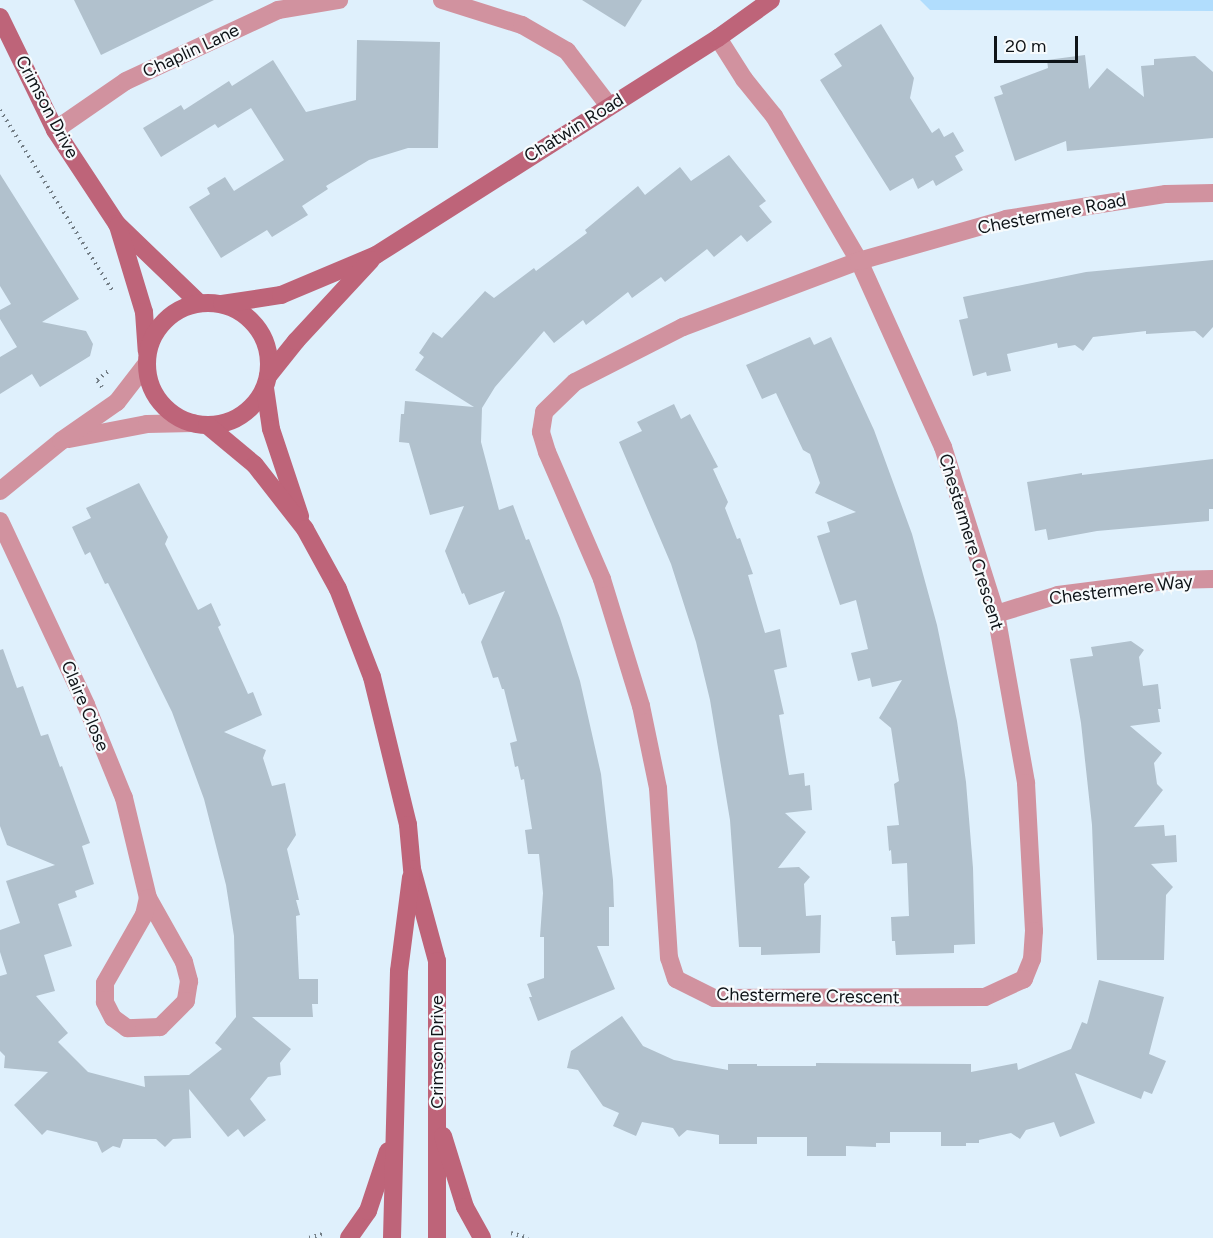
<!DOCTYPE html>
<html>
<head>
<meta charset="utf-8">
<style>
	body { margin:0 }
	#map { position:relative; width:1213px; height:1238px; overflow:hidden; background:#dff0fc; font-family:Figtree,sans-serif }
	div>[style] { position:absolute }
	.green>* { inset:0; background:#b1ddfd }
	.building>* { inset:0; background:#b1c1cd }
	.path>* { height:4px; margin-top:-2px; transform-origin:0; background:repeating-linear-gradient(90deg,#737e86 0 1.5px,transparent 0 6px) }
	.street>* { height:18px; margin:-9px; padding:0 9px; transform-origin:9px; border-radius:9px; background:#d1929f }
	.secondary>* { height:18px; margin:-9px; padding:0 9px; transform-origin:9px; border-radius:9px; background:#be6479 }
	.secondary>.ring { margin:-9px; padding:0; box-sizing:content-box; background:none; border:18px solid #be6479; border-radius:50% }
	span { translate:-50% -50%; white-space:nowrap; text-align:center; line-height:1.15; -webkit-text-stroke:4.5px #f7fbfd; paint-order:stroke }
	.street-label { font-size:18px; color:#0f1418 }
	.scale { position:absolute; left:994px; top:36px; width:84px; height:27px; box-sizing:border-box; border:3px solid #0f1418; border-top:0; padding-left:8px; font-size:18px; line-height:21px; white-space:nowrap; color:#0f1418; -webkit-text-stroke:4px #f7fbfd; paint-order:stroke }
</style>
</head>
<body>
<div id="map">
	<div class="green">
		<div style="clip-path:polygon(920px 0,1213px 0,1213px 11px,930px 10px)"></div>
	</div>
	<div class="building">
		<div style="clip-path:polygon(74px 0,214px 0,101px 55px)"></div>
		<div style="clip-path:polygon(582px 0,642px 0,625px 27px)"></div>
		<div style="clip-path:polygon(881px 24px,914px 78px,910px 98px,932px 133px,939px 128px,944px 137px,953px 132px,964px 151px,955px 156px,963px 170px,936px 186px,933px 180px,918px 189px,913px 178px,890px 191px,820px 80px,842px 66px,834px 54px)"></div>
		<div style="clip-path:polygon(357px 40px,440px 42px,438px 148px,408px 148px,369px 160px,326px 186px,328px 189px,302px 206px,308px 215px,272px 237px,267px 230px,221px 258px,189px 207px,210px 194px,207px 188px,225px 177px,234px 191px,284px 160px,251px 108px,218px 128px,215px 124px,161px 157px,143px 128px,181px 105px,184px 110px,229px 81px,232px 86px,273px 60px,306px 112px,356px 100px)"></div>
		<div style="clip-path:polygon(1085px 55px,1089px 89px,1107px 68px,1144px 97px,1141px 66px,1154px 65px,1154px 59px,1195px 56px,1213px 72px,1213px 138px,1067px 151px,1066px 141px,1015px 161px,994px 97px,1003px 94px,1000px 86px,1048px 68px,1047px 60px)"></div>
		<div style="clip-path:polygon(729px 155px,766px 201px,759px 206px,772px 222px,747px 242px,741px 235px,714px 257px,707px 249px,665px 282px,661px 277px,632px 298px,628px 292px,586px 325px,583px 320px,554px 343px,544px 331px,495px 387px,482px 408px,481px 442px,499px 510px,513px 505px,526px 540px,529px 539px,560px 618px,580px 681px,601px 774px,613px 880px,614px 907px,609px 907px,609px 946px,597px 946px,615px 989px,538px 1021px,529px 997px,532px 997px,527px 984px,544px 978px,544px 937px,540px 937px,543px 893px,539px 854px,528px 854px,525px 830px,532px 829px,524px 779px,521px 780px,518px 766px,515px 767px,510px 743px,517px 741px,504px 689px,502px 689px,498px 677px,493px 678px,481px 642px,505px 591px,469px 605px,464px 593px,462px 594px,445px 551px,464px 506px,430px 515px,409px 443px,399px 442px,401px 414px,404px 414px,405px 401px,474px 407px,415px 370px,424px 357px,419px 353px,433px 332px,442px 338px,485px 291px,494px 298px,534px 268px,536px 271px,587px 233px,585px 230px,638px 186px,645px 195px,680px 167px,691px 181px)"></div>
		<div style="clip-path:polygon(0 174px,79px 299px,42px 322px,86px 331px,93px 344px,90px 356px,40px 387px,32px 374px,0 394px,0 357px,17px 347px,0 319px,0 310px,11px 304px,0 286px)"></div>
		<div style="clip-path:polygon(1213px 260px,1213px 327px,1203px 338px,1195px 331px,1146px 334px,1146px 331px,1093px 337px,1083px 351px,1075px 345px,1058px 348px,1057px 343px,1007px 354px,1011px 371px,987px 376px,986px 372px,973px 376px,959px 320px,968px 318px,963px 297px,1086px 272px)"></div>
		<div style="clip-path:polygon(810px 337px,814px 345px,831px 337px,874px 430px,912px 534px,937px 625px,957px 721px,966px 782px,973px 868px,975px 944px,954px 945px,954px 953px,896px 955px,895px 941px,892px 941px,891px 917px,909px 916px,907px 863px,892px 864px,891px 850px,889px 851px,887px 826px,899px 825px,894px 784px,899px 781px,891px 728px,879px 718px,902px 680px,872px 687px,870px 678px,858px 681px,851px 653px,868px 649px,856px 600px,840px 605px,817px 536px,830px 532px,827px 522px,856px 512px,815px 493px,820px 483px,810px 454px,803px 450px,776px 393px,762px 399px,746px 365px)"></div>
		<div style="clip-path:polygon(674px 404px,681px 419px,690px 414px,718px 467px,713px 469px,728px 502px,725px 508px,737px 539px,740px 538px,753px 574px,748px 575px,765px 633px,780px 629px,787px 667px,774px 670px,784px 714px,779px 715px,789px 775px,804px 773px,805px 786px,810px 785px,812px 810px,785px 813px,806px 832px,778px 868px,799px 867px,810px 877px,804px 884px,806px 916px,821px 915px,820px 953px,761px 955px,761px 947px,739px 947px,730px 820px,710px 700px,696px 642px,671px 564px,619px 442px,642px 431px,637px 422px)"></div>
		<div style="clip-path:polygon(1213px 459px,1213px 509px,1209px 509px,1209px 521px,1097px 531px,1048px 540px,1046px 529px,1035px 531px,1027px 482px,1082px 473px,1082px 475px)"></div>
		<div style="clip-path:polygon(139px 483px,168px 537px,165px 544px,198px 610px,211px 603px,221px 625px,218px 627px,248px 694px,253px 692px,262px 715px,224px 732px,266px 750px,263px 758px,272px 786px,285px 783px,296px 835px,287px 849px,299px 900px,296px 900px,300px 915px,296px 916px,299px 979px,318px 979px,318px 1004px,312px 1004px,313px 1017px,252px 1017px,291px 1049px,280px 1063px,281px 1075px,268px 1077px,250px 1099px,266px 1120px,244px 1137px,238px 1129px,228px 1137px,189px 1089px,191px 1138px,173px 1139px,165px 1147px,156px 1139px,123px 1139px,120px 1148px,113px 1146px,102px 1153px,97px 1142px,47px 1130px,42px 1135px,14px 1105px,48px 1072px,4px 1068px,5px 1056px,0 1051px,0 976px,7px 974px,0 952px,0 930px,20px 923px,6px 881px,55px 865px,7px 845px,0 826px,0 650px,3px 649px,17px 688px,23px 686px,41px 736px,48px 734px,60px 767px,62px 766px,90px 843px,82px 846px,94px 884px,75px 891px,77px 897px,58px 904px,72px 946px,44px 955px,55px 991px,36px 996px,68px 1033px,58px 1042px,88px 1072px,145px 1087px,144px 1076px,189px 1075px,222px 1049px,215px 1043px,236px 1017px,234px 936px,226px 885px,204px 799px,172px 712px,108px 583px,105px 584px,90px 552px,85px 555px,72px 527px,91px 518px,86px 508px)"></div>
		<div style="clip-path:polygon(1131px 641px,1144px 650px,1139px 657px,1143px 686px,1158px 684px,1161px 709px,1158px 709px,1160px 722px,1130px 726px,1162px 753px,1154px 763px,1157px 784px,1163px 790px,1134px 827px,1164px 825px,1165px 836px,1176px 835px,1177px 862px,1151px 864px,1173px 887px,1166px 895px,1164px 960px,1097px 960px,1092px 825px,1081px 723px,1070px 659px,1093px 656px,1091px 647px)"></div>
		<div style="clip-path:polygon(1099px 980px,1164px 997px,1149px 1054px,1166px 1061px,1152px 1094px,1144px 1091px,1141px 1099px,1075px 1073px,1095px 1123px,1060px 1137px,1054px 1122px,1026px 1130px,1020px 1139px,1011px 1133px,979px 1140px,979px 1143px,966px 1143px,966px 1146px,941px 1146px,941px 1132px,890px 1132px,890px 1143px,876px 1143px,876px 1147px,846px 1146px,846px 1156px,807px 1156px,807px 1137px,757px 1137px,757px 1144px,719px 1144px,719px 1135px,687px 1130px,679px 1137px,673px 1128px,642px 1122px,636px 1136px,613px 1126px,619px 1113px,603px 1106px,578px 1070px,567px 1068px,571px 1051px,622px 1016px,643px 1046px,674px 1060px,728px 1070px,728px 1064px,757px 1064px,757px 1066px,816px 1066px,816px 1063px,971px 1064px,971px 1072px,1017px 1063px,1018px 1070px,1071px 1049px,1082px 1022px,1087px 1024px)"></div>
	</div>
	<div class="path">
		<div style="left:0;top:110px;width:212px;rotate:58.1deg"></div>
		<div style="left:102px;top:387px;width:9px;rotate:-126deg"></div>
		<div style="left:97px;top:380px;width:16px;rotate:-38deg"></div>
		<div style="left:511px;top:1233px;width:18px;rotate:16deg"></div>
		<div style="left:309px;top:1238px;width:14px;rotate:-17deg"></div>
	</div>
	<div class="street">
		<div style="left:442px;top:0;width:84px;rotate:17.4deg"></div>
		<div style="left:522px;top:25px;width:52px;rotate:30deg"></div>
		<div style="left:567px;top:51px;width:69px;rotate:52.6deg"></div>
		<div style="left:718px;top:38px;width:49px;rotate:57.6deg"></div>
		<div style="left:744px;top:79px;width:48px;rotate:51deg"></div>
		<div style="left:774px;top:116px;width:168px;rotate:59.6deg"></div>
		<div style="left:859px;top:261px;width:204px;rotate:65.7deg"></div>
		<div style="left:943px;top:447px;width:175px;rotate:72.4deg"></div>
		<div style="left:996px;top:614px;width:172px;rotate:79.9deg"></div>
		<div style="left:1026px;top:783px;width:148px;rotate:86.9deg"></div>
		<div style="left:1034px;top:931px;width:28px;rotate:94deg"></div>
		<div style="left:1032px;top:959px;width:22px;rotate:112deg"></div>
		<div style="left:1024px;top:979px;width:43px;rotate:155.2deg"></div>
		<div style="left:985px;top:997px;width:271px;rotate:179.8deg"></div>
		<div style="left:714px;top:998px;width:42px;rotate:-153.4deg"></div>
		<div style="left:676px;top:979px;width:22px;rotate:-108deg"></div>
		<div style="left:669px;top:958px;width:170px;rotate:-93.7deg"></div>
		<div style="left:658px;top:788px;width:84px;rotate:-101.7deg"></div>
		<div style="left:641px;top:706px;width:133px;rotate:-107.1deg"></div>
		<div style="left:602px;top:579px;width:138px;rotate:-113.4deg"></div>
		<div style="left:547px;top:452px;width:21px;rotate:-107deg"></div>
		<div style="left:541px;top:432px;width:20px;rotate:-81deg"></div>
		<div style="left:544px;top:412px;width:43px;rotate:-44.1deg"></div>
		<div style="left:575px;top:382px;width:121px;rotate:-27deg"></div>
		<div style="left:683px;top:327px;width:188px;rotate:-20.6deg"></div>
		<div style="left:859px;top:261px;width:153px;rotate:-15.9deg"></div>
		<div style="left:1006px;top:219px;width:162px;rotate:-8.9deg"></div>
		<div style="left:1166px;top:194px;width:47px;rotate:-1.2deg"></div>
		<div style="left:55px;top:130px;width:86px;rotate:-34.6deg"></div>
		<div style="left:126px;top:81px;width:168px;rotate:-25deg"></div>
		<div style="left:278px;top:10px;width:62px;rotate:-9.3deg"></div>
		<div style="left:69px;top:439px;width:79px;rotate:-10.9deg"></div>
		<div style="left:147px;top:424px;width:46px;rotate:-1.2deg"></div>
		<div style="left:0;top:491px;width:79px;rotate:-39.3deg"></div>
		<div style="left:61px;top:441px;width:68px;rotate:-34.9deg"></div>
		<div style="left:117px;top:402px;width:49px;rotate:-52.4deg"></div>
		<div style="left:0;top:521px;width:203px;rotate:64.9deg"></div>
		<div style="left:86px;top:705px;width:100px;rotate:67.8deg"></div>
		<div style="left:124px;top:798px;width:103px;rotate:76.5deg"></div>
		<div style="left:996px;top:614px;width:65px;rotate:-17deg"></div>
		<div style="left:1058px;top:595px;width:116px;rotate:-7.4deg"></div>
		<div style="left:1173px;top:580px;width:40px;rotate:-1.4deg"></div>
		<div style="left:148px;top:898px;width:73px;rotate:60.6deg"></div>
		<div style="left:184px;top:962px;width:20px;rotate:75deg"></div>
		<div style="left:189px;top:981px;width:20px;rotate:99deg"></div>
		<div style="left:186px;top:1001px;width:37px;rotate:135deg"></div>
		<div style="left:160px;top:1027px;width:33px;rotate:178deg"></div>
		<div style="left:127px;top:1028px;width:17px;rotate:-144deg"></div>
		<div style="left:113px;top:1018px;width:18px;rotate:-117deg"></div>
		<div style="left:105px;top:1002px;width:19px;rotate:-90deg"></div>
		<div style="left:105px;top:983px;width:78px;rotate:-60.2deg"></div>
		<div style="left:144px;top:915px;width:17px;rotate:-77deg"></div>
	</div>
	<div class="secondary">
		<div style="left:0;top:17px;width:126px;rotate:64deg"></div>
		<div style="left:55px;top:130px;width:113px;rotate:56.6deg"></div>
		<div style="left:117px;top:224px;width:114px;rotate:43.9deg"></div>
		<div style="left:118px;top:226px;width:90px;rotate:73.2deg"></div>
		<div style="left:144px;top:312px;width:39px;rotate:86deg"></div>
		<div class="ring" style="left:147px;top:303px;width:104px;height:104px"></div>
		<div style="left:222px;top:304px;width:60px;rotate:-8.7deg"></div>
		<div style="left:281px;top:295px;width:103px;rotate:-22.8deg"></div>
		<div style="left:376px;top:255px;width:405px;rotate:-32.4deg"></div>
		<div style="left:718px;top:38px;width:65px;rotate:-35.6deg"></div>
		<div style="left:268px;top:376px;width:45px;rotate:-51.3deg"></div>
		<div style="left:296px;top:341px;width:110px;rotate:-47.2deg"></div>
		<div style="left:265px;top:388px;width:41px;rotate:81.7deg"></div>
		<div style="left:271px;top:429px;width:92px;rotate:71.6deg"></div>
		<div style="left:207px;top:425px;width:62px;rotate:39.8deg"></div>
		<div style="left:255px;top:465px;width:81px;rotate:52deg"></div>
		<div style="left:305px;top:529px;width:68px;rotate:61.2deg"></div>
		<div style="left:338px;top:589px;width:94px;rotate:68.9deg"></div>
		<div style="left:372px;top:677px;width:152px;rotate:76.3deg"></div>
		<div style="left:408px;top:825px;width:44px;rotate:84.8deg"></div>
		<div style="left:412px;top:869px;width:95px;rotate:74.8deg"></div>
		<div style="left:437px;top:961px;width:277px;rotate:90deg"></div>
		<div style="left:443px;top:1136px;width:74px;rotate:72.8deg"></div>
		<div style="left:465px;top:1207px;width:35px;rotate:61deg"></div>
		<div style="left:349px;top:1238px;width:33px;rotate:-55deg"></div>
		<div style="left:368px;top:1211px;width:63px;rotate:-71.6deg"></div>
		<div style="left:392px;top:1238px;width:267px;rotate:-88.5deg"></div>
		<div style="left:399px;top:971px;width:95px;rotate:-82.7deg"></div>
	</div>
	<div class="street-label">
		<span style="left:191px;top:51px;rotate:-25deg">Chaplin Lane</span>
		<span style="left:47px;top:107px;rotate:62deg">Crimson Drive</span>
		<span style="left:574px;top:128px;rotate:-32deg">Chatwin Road</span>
		<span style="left:1052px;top:214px;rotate:-11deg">Chestermere Road</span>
		<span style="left:971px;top:542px;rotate:73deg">Chestermere Crescent</span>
		<span style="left:1121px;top:590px;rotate:-7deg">Chestermere Way</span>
		<span style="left:85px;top:706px;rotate:67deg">Claire Close</span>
		<span style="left:808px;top:996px;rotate:1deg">Chestermere Crescent</span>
		<span style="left:437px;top:1052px;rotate:-90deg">Crimson Drive</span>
	</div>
	<div class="scale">20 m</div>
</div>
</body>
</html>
